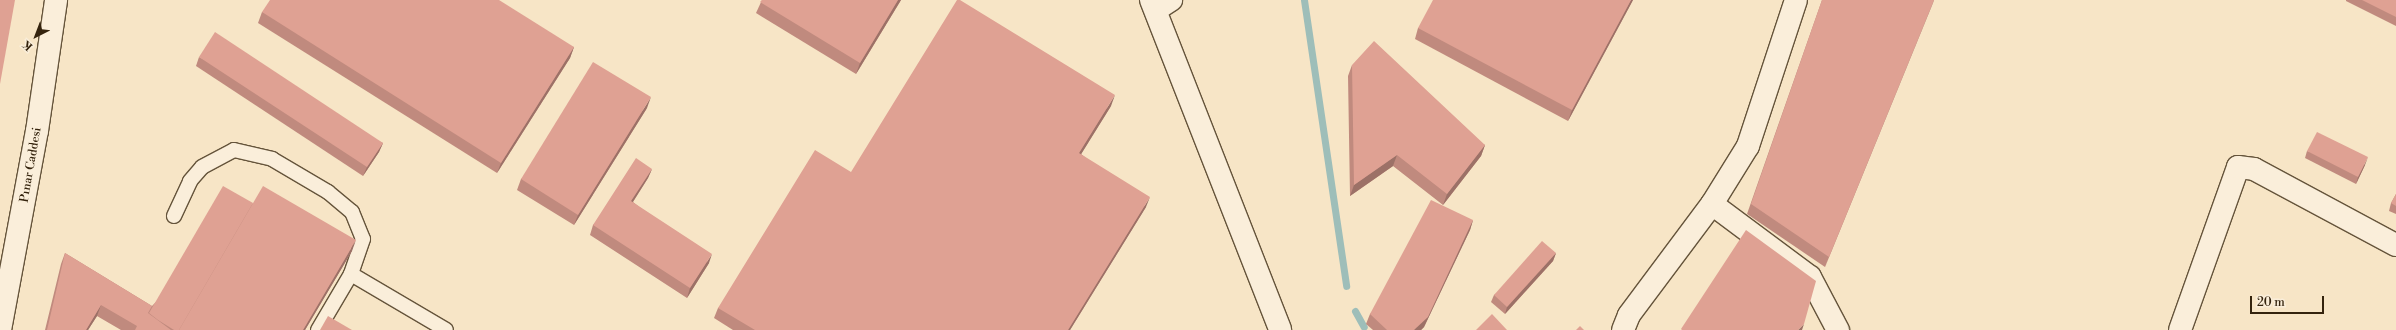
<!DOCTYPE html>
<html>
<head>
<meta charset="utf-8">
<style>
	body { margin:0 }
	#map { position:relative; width:2396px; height:330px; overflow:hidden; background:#f7e5c6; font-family:"Libre Bodoni",serif }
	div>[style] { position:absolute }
	.stream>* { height:7px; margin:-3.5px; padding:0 3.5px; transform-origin:3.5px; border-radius:3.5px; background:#9ebeb9 }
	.roads { filter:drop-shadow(1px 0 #65543b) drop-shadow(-1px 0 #65543b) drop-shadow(0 1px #65543b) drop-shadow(0 -1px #65543b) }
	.lane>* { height:14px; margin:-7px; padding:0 7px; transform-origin:7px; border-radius:7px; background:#faeeda }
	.street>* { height:22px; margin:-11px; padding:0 11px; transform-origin:11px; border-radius:11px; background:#faeeda }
	.secondary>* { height:22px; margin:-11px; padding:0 11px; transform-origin:11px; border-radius:11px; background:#faeeda }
	.wall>* { inset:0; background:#c08a7e }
	.shaded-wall>* { inset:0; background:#9c7167 }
	.building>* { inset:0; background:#dfa193 }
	span { translate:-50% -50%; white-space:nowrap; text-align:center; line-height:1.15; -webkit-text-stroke:3px #faeeda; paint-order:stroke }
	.street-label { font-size:12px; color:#34230d }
	.north { position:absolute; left:16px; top:16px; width:40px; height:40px; -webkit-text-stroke:3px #faeeda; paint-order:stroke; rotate:222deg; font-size:11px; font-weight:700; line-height:16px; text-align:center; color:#34230d }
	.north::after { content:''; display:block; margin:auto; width:14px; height:18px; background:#34230d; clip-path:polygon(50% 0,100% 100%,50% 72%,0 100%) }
	.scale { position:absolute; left:2250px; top:296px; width:74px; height:18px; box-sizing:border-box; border:2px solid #34230d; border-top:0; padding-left:5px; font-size:12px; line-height:14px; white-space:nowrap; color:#34230d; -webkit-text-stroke:3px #faeeda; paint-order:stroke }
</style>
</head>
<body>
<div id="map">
	<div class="stream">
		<div style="left:1304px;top:0;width:289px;rotate:81.6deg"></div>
		<div style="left:1355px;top:311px;width:18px;rotate:61deg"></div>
	</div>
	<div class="roads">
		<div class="lane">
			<div style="left:174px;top:216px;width:38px;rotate:-65deg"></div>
			<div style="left:190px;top:181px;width:18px;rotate:-49deg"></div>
			<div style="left:202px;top:167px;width:36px;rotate:-28deg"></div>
			<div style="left:234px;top:150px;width:39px;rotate:13deg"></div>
			<div style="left:272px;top:159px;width:65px;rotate:30.5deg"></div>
			<div style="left:328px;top:192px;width:31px;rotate:40deg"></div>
			<div style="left:352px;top:212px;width:29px;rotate:68deg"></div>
			<div style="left:363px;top:239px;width:37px;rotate:109deg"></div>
			<div style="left:351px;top:274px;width:65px;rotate:120.5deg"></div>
			<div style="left:351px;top:274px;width:110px;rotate:30.5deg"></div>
		</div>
		<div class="street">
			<div style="left:1796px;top:0;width:154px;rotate:108.2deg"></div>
			<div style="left:1748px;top:146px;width:68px;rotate:121.8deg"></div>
			<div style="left:1712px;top:204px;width:122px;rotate:36.7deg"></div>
			<div style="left:1810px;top:277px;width:60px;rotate:62.2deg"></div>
			<div style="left:1157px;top:9px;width:17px;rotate:-33deg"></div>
			<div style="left:1623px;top:330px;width:16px;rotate:-68deg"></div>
			<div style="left:1629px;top:315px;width:139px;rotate:-53.2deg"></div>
			<div style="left:2180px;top:330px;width:173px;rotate:-70.4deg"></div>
			<div style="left:2238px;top:167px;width:16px;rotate:7deg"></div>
			<div style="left:2254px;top:169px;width:161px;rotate:28.2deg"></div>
		</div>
		<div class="secondary">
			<div style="left:1151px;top:0;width:354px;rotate:68.6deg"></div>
			<div style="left:0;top:330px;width:202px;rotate:-79.5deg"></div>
			<div style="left:37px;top:131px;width:132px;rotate:-81.7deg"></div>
		</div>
	</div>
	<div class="wall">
		<div style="clip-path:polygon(762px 0,901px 0,856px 74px,756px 13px)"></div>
		<div style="clip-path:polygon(1633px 0,1568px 121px,1415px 39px,1418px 28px)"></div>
		<div style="clip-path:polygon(1822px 0,1934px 0,1825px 267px,1747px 214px)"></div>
		<div style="clip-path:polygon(2346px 0,2396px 0,2396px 26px,2346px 1px)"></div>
		<div style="clip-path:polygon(262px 12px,574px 47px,570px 58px,497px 173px,258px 23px)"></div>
		<div style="clip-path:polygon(199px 57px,383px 143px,379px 152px,363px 176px,196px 66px)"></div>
		<div style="clip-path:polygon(1352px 65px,1485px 145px,1481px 156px,1443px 205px,1393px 166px,1350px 196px,1348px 76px)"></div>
		<div style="clip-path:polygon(1111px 106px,1081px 154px,1146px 207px,1070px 330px,733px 330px,714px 318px,718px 308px)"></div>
		<div style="clip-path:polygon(647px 108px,574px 225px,517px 190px,521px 179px)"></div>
		<div style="clip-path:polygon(2307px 151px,2365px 165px,2356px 184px,2305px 158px)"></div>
		<div style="clip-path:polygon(652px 169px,648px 178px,633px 202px,709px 263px,687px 298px,590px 235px,593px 225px)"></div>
		<div style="clip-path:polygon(2396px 194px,2396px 214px,2389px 211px,2391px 203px)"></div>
		<div style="clip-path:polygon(253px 203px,352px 251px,305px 330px,121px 330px,97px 316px,88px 330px,45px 330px,61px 264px,65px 253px,152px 306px)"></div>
		<div style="clip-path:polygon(1473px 220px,1470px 230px,1424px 327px,1421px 330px,1373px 330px,1366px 324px,1370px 314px)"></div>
		<div style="clip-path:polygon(1556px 253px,1553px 261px,1505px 314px,1491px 302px,1494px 295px)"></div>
	</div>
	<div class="shaded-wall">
		<div style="clip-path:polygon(898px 0,901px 0,856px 74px,860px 63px)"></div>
		<div style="clip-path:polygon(1631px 0,1633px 0,1568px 121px,1572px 110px)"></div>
		<div style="clip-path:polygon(1934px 0,1933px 3px,1825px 267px,1829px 257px)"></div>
		<div style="clip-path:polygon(574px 47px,570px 58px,497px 173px,501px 163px)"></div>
		<div style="clip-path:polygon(1115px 95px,1111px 106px,1075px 164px,1079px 153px)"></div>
		<div style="clip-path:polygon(651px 97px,647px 108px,574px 225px,578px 215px)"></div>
		<div style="clip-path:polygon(383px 143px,379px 152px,363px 176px,367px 167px)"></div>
		<div style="clip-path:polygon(1485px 145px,1481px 156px,1443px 205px,1447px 194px)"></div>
		<div style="clip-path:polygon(1397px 155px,1393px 166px,1350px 196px,1354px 185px)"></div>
		<div style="clip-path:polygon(2368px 157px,2365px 165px,2356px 184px,2358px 177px)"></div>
		<div style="clip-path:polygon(652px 169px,648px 178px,627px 211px,631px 201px)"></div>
		<div style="clip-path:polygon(1150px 197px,1146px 207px,1070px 330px,1068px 330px)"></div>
		<div style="clip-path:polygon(1473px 220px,1470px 230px,1424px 327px,1421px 330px,1414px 330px)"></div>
		<div style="clip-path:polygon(356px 240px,352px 251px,305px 330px,303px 330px)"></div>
		<div style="clip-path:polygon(1556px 253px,1553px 261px,1505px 314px,1507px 307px)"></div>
		<div style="clip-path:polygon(712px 254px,709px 263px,687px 298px,690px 288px)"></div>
		<div style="clip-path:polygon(101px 305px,97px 316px,88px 330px,86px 330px)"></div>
		<div style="clip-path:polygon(1804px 324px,1802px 330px,1798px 330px)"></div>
	</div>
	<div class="building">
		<div style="clip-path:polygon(0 0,15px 0,0 84px)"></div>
		<div style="clip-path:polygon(270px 0,499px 0,574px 47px,501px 163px,262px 12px)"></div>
		<div style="clip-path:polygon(762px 0,898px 0,860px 63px,760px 2px)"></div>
		<div style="clip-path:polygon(957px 0,960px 0,1115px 95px,1079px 153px,1150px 197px,1068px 330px,755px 330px,718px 308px,815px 150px,851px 172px)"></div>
		<div style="clip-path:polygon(1433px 0,1631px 0,1572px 110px,1418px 28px)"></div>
		<div style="clip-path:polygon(1822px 0,1934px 0,1829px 257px,1751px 204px)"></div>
		<div style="clip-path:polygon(2362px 0,2396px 0,2396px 17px)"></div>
		<div style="clip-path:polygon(215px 32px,383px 143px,367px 167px,199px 57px)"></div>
		<div style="clip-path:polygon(1374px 41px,1485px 145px,1447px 194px,1397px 155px,1354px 185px,1352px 65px)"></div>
		<div style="clip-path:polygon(593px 62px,651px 97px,578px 215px,521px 179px)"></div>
		<div style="clip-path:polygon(2317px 132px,2368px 157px,2358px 177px,2307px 151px)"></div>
		<div style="clip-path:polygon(636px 158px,652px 169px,631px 201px,712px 254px,690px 288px,593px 225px)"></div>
		<div style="clip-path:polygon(223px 186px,253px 203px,179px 330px,174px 330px,158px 320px,149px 313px)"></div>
		<div style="clip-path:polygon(263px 186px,356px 240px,303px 330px,179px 330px)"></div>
		<div style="clip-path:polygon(2396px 194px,2396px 206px,2391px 203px)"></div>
		<div style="clip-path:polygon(1431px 200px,1473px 220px,1428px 317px,1414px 330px,1387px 330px,1370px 314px)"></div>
		<div style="clip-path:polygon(1746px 230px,1816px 281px,1804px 324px,1798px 330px,1682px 330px,1681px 329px)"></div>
		<div style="clip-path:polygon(1542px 241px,1556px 253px,1507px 307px,1494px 295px)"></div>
		<div style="clip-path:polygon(65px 253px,152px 306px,148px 313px,171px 330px,135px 330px,137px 326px,101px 305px,86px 330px,47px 330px)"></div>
		<div style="clip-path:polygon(1492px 314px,1507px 330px,1476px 330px)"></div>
		<div style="clip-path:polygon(328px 316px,352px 330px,320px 330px)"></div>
		<div style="clip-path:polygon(1580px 326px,1584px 330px,1576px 330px)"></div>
	</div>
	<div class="street-label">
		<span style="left:31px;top:165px;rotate:-80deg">Pınar Caddesi</span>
	</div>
	<div class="north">K</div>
	<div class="scale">20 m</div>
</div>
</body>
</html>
